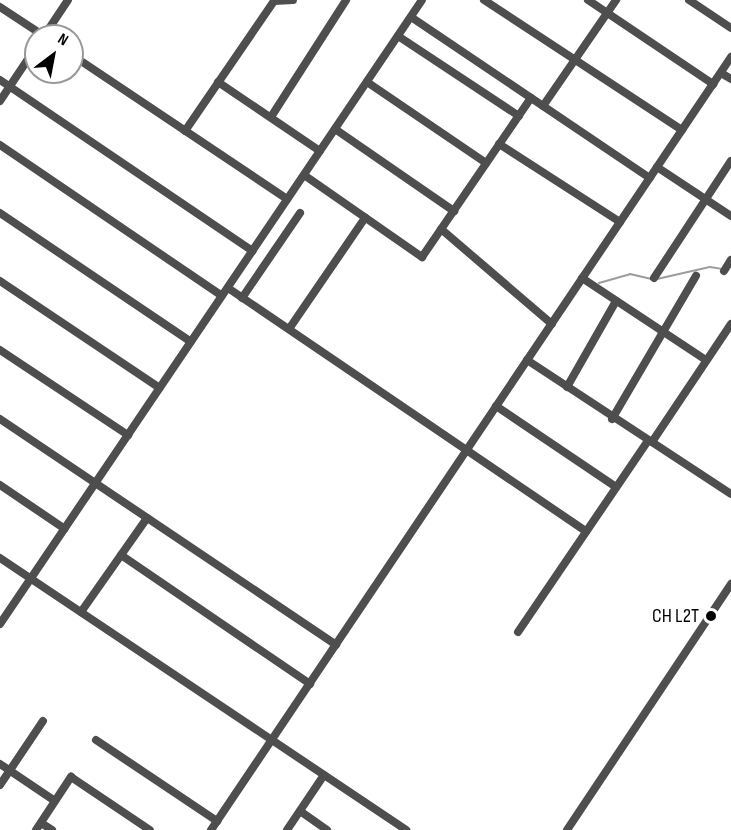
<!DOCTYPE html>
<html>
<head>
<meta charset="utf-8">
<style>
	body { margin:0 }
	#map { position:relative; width:731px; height:830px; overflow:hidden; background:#fff; font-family:"Sofia Sans Condensed",sans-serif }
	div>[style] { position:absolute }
	.stream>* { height:2px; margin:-1px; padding:0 1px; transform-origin:1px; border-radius:1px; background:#9c9c9c }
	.minor>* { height:8px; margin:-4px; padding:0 4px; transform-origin:4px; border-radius:4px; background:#4e4e4e }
	.dots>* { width:16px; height:16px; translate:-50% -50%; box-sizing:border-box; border:3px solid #fff; border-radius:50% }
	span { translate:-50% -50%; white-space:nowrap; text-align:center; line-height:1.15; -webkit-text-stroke:4.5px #fff; paint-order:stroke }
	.poi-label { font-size:20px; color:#000 }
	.right { translate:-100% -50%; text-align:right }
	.north { position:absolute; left:24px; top:24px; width:60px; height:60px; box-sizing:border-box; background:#fff; border:2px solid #999; border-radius:50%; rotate:32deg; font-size:16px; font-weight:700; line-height:24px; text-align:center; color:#000 }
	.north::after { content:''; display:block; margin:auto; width:21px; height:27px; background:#000; clip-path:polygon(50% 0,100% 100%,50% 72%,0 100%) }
</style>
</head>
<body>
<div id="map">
	<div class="stream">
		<div style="left:657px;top:279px;width:54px;rotate:-12.8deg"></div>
		<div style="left:710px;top:267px;width:12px;rotate:9deg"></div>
		<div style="left:599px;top:283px;width:32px;rotate:-16deg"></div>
		<div style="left:630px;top:274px;width:22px;rotate:13deg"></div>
	</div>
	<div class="minor">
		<div style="left:484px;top:0;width:237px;rotate:33.3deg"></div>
		<div style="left:588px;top:0;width:151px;rotate:33.9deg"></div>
		<div style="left:689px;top:0;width:50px;rotate:33.7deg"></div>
		<div style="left:0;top:7px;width:53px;rotate:33.4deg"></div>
		<div style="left:411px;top:17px;width:288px;rotate:34deg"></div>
		<div style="left:44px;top:36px;width:43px;rotate:-56.3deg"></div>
		<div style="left:398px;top:36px;width:145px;rotate:33.5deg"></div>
		<div style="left:72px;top:55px;width:259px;rotate:33.8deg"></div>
		<div style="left:721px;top:73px;width:12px;rotate:31deg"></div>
		<div style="left:0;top:80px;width:305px;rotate:34.1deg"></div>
		<div style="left:218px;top:82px;width:123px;rotate:34.1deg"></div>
		<div style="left:367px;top:82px;width:144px;rotate:34.2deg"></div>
		<div style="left:0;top:101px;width:65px;rotate:-56.3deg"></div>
		<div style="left:543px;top:106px;width:129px;rotate:-55.4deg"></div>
		<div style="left:271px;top:117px;width:139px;rotate:-57.3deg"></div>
		<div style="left:335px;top:129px;width:145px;rotate:34.6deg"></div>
		<div style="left:185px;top:131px;width:158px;rotate:-55.6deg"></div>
		<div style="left:274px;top:1px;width:19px;rotate:-3deg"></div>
		<div style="left:499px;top:144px;width:144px;rotate:32.8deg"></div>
		<div style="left:0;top:145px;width:268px;rotate:34.2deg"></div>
		<div style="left:657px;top:167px;width:89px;rotate:33.5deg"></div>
		<div style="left:304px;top:175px;width:144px;rotate:34.8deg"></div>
		<div style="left:422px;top:257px;width:193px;rotate:-55.6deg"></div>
		<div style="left:0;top:213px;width:230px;rotate:34deg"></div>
		<div style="left:441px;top:229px;width:146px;rotate:40.6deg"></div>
		<div style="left:724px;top:271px;width:13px;rotate:-58deg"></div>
		<div style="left:582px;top:278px;width:149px;rotate:33.5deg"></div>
		<div style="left:654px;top:278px;width:140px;rotate:-56.7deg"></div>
		<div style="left:0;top:281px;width:192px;rotate:33.8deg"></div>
		<div style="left:228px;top:288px;width:433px;rotate:34.2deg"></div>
		<div style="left:242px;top:298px;width:103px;rotate:-55.7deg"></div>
		<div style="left:289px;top:329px;width:135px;rotate:-55.6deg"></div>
		<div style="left:0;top:350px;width:154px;rotate:33.6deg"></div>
		<div style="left:527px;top:360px;width:244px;rotate:33.3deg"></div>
		<div style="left:567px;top:387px;width:99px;rotate:-60.3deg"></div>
		<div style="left:496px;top:406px;width:145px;rotate:34deg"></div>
		<div style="left:0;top:419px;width:405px;rotate:33.9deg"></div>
		<div style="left:612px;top:419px;width:166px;rotate:-59.6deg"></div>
		<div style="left:652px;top:442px;width:142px;rotate:-56.2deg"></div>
		<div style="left:0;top:485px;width:78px;rotate:34.1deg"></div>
		<div style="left:121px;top:555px;width:229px;rotate:34.3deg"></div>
		<div style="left:0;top:558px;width:489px;rotate:33.8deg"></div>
		<div style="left:81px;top:612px;width:115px;rotate:-54.9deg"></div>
		<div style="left:0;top:624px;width:753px;rotate:-55.93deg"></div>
		<div style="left:518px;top:632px;width:230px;rotate:-55.8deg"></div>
		<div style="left:96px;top:740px;width:146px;rotate:33.8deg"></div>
		<div style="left:0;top:764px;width:66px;rotate:33.9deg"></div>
		<div style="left:0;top:785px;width:77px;rotate:-56.1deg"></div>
		<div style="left:300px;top:811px;width:33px;rotate:35deg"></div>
		<div style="left:41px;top:823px;width:13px;rotate:32deg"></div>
		<div style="left:36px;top:830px;width:64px;rotate:-56.6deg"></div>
		<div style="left:71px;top:777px;width:95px;rotate:33.9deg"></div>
		<div style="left:211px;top:830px;width:932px;rotate:-56.07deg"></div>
		<div style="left:287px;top:830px;width:66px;rotate:-56.1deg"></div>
		<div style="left:567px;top:830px;width:296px;rotate:-56.3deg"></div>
	</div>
	<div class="dots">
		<div style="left:711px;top:616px;background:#000"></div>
	</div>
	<div class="poi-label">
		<span class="right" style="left:699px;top:616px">CH L2T</span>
	</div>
	<div class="north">N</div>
</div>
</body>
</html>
